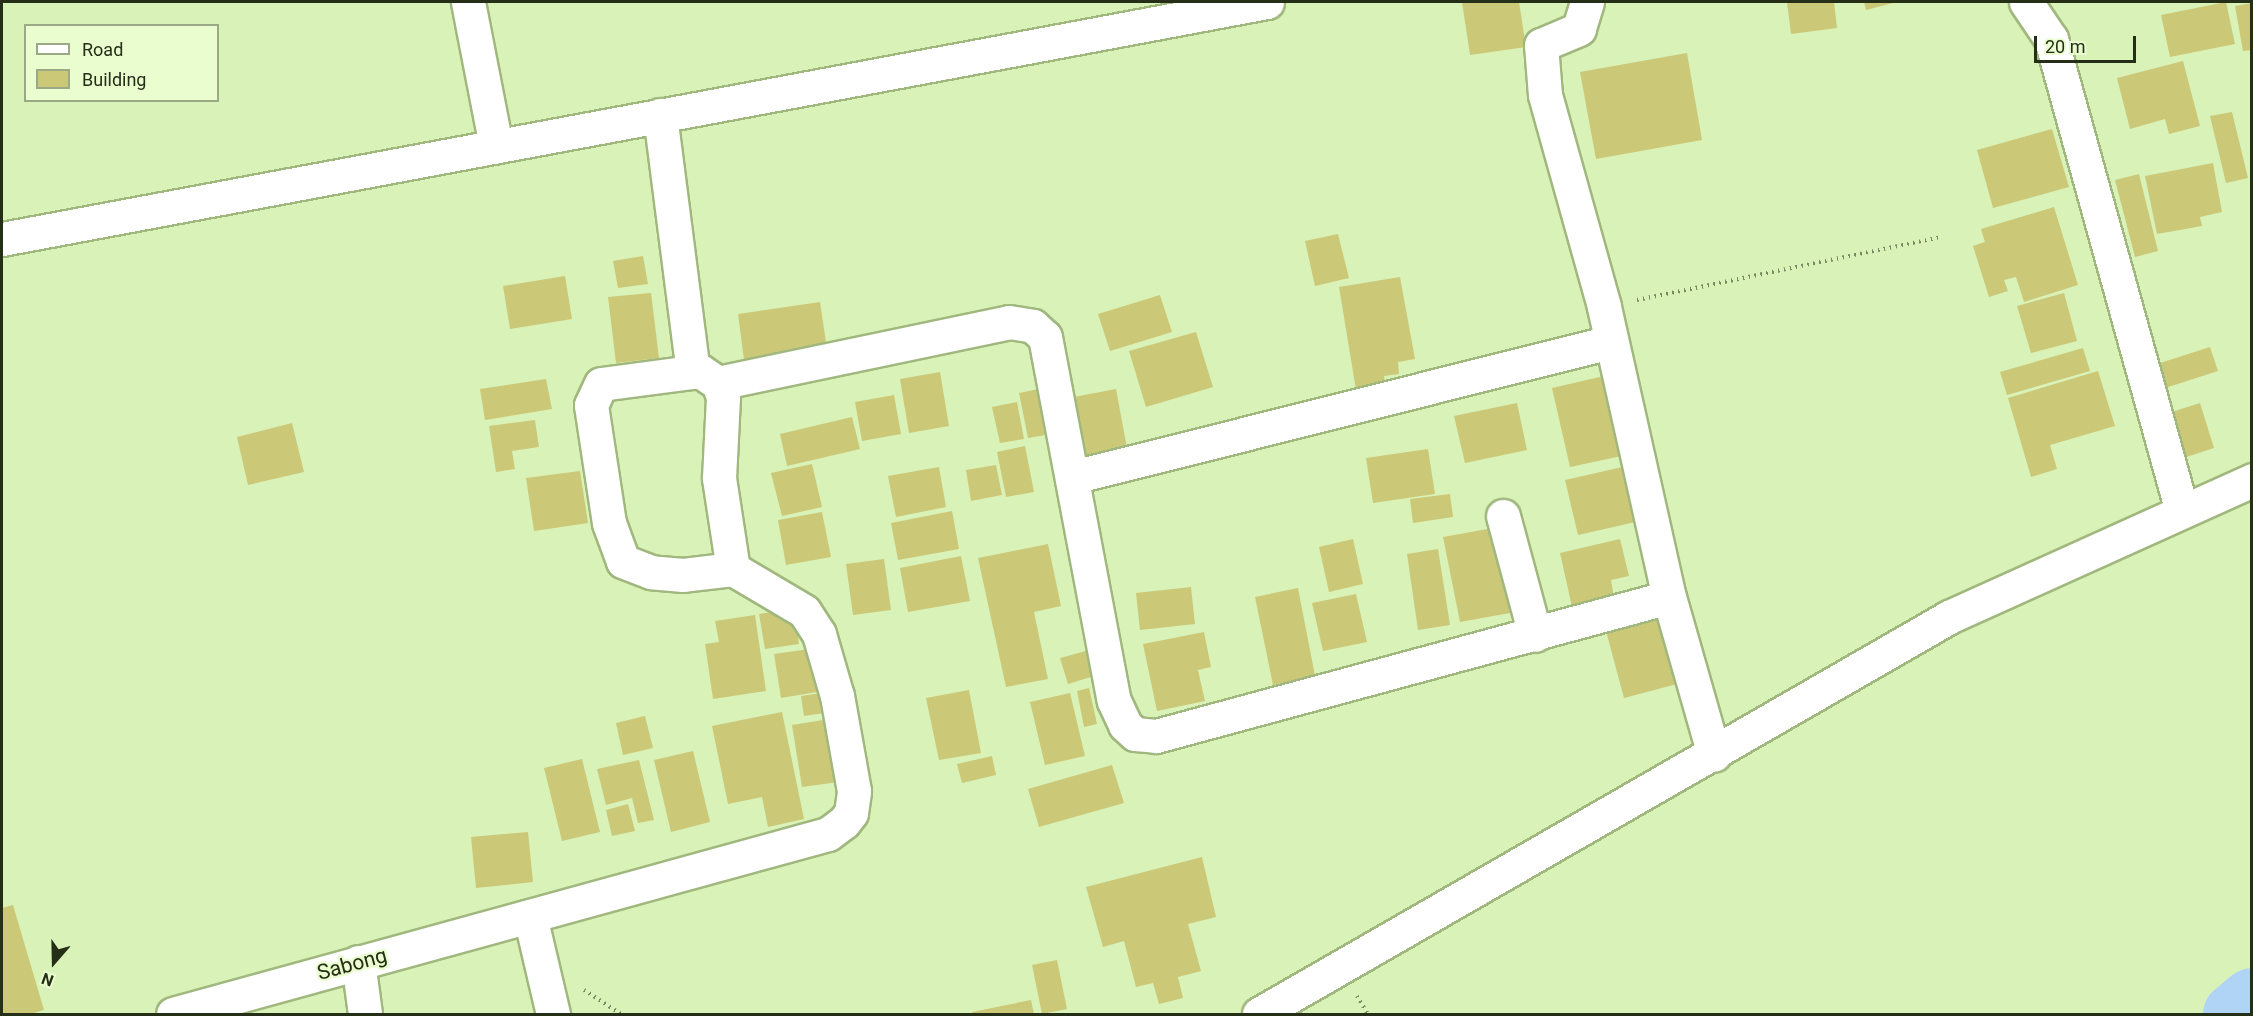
<!DOCTYPE html>
<html>
<head>
<meta charset="utf-8">
<style>
	body { margin:0 }
	#map { position:relative; width:2253px; height:1016px; overflow:hidden; background:#d9f2b7; font-family:Roboto,sans-serif }
	div>[style] { position:absolute }
	.river>* { height:62px; margin:-31px; padding:0 31px; transform-origin:31px; border-radius:31px; background:#afd4f5 }
	.building>* { inset:0; background:#cbc878 }
	.path>* { height:4px; margin-top:-2px; transform-origin:0; background:repeating-linear-gradient(90deg,#7a8b63 0 1.5px,transparent 0 6px) }
	.roads { filter:drop-shadow(2px 0 #a0b77e) drop-shadow(-2px 0 #a0b77e) drop-shadow(0 2px #a0b77e) drop-shadow(0 -2px #a0b77e) }
	.minor>* { height:33px; margin:-16.5px; padding:0 16.5px; transform-origin:16.5px; border-radius:16.5px; background:#fff }
	span { translate:-50% -50%; white-space:nowrap; text-align:center; line-height:1.15; -webkit-text-stroke:4.5px #e9fdce; paint-order:stroke }
	.street-label { font-size:21px; color:#252e17 }
	.frame { position:absolute; inset:0; border:3px solid #252e17; pointer-events:none }
	.legend { position:absolute; left:24px; top:24px; width:195px; height:78px; box-sizing:border-box; background:#e9fdce; border:2px solid #9baa85; margin:0; padding:8px 10px; list-style:none; font-size:18px; color:#252e17 }
	.legend li { display:flex; align-items:center; gap:12px; height:30px }
	.legend b { width:30px; border:2px solid #9baa85 }
	.north { position:absolute; left:24px; top:932px; width:60px; height:60px; -webkit-text-stroke:4px #e9fdce; paint-order:stroke; rotate:200deg; font-size:16px; font-weight:700; line-height:24px; text-align:center; color:#252e17 }
	.north::after { content:''; display:block; margin:auto; width:21px; height:27px; background:#252e17; clip-path:polygon(50% 0,100% 100%,50% 72%,0 100%) }
	.scale { position:absolute; left:2034px; top:36px; width:102px; height:27px; box-sizing:border-box; border:3px solid #252e17; border-top:0; padding-left:8px; font-size:18px; line-height:21px; white-space:nowrap; color:#252e17; -webkit-text-stroke:4px #e9fdce; paint-order:stroke }
</style>
</head>
<body>
<div id="map">
	<div class="river">
		<div style="left:2234px;top:1014px;width:23px;rotate:-40deg"></div>
	</div>
	<div class="building">
		<div style="clip-path:polygon(1462px 2px,1519px 2px,1526px 47px,1470px 55px)"></div>
		<div style="clip-path:polygon(1787px 2px,1834px 2px,1837px 28px,1791px 34px)"></div>
		<div style="clip-path:polygon(1864px 2px,1897px 2px,1866px 10px)"></div>
		<div style="clip-path:polygon(2226px 2px,2235px 44px,2170px 57px,2161px 15px)"></div>
		<div style="clip-path:polygon(2252px 3px,2252px 50px,2243px 51px,2235px 6px)"></div>
		<div style="clip-path:polygon(1687px 53px,1702px 140px,1596px 159px,1580px 72px)"></div>
		<div style="clip-path:polygon(2183px 61px,2200px 126px,2169px 134px,2165px 119px,2130px 129px,2117px 78px)"></div>
		<div style="clip-path:polygon(2232px 112px,2248px 178px,2226px 183px,2210px 116px)"></div>
		<div style="clip-path:polygon(2052px 129px,2069px 187px,1993px 208px,1977px 150px)"></div>
		<div style="clip-path:polygon(2213px 163px,2222px 212px,2200px 217px,2202px 226px,2157px 234px,2145px 176px)"></div>
		<div style="clip-path:polygon(2139px 174px,2158px 251px,2135px 257px,2115px 180px)"></div>
		<div style="clip-path:polygon(2054px 207px,2078px 285px,2024px 302px,2016px 277px,2004px 280px,2008px 291px,1989px 297px,1973px 246px,1985px 242px,1981px 229px)"></div>
		<div style="clip-path:polygon(1338px 234px,1349px 278px,1315px 286px,1305px 241px)"></div>
		<div style="clip-path:polygon(643px 256px,648px 284px,618px 288px,613px 261px)"></div>
		<div style="clip-path:polygon(565px 276px,572px 319px,510px 329px,503px 286px)"></div>
		<div style="clip-path:polygon(1400px 277px,1415px 359px,1398px 362px,1399px 374px,1384px 376px,1386px 391px,1357px 396px,1339px 287px)"></div>
		<div style="clip-path:polygon(651px 293px,659px 358px,616px 363px,608px 297px)"></div>
		<div style="clip-path:polygon(2064px 293px,2077px 341px,2031px 353px,2017px 306px)"></div>
		<div style="clip-path:polygon(1160px 295px,1172px 332px,1110px 351px,1098px 314px)"></div>
		<div style="clip-path:polygon(820px 302px,827px 349px,744px 360px,738px 314px)"></div>
		<div style="clip-path:polygon(1196px 332px,1213px 387px,1146px 407px,1129px 351px)"></div>
		<div style="clip-path:polygon(2210px 347px,2218px 371px,2162px 389px,2154px 365px)"></div>
		<div style="clip-path:polygon(2083px 348px,2090px 371px,2007px 395px,2000px 372px)"></div>
		<div style="clip-path:polygon(2098px 371px,2115px 426px,2050px 445px,2057px 469px,2031px 477px,2008px 398px)"></div>
		<div style="clip-path:polygon(940px 372px,949px 426px,909px 433px,900px 379px)"></div>
		<div style="clip-path:polygon(1613px 374px,1631px 454px,1570px 467px,1552px 388px)"></div>
		<div style="clip-path:polygon(546px 379px,552px 409px,485px 420px,480px 389px)"></div>
		<div style="clip-path:polygon(1054px 386px,1063px 432px,1028px 438px,1019px 393px)"></div>
		<div style="clip-path:polygon(1116px 389px,1127px 448px,1085px 456px,1074px 397px)"></div>
		<div style="clip-path:polygon(894px 395px,901px 434px,862px 441px,855px 402px)"></div>
		<div style="clip-path:polygon(1017px 402px,1024px 439px,1000px 443px,992px 407px)"></div>
		<div style="clip-path:polygon(1517px 403px,1527px 450px,1465px 463px,1454px 416px)"></div>
		<div style="clip-path:polygon(2200px 403px,2214px 448px,2171px 462px,2156px 417px)"></div>
		<div style="clip-path:polygon(852px 417px,860px 449px,787px 466px,780px 434px)"></div>
		<div style="clip-path:polygon(535px 420px,539px 447px,512px 451px,515px 469px,496px 472px,489px 426px)"></div>
		<div style="clip-path:polygon(292px 423px,304px 472px,248px 485px,237px 437px)"></div>
		<div style="clip-path:polygon(1025px 446px,1034px 492px,1006px 497px,997px 452px)"></div>
		<div style="clip-path:polygon(1428px 449px,1435px 494px,1373px 503px,1366px 458px)"></div>
		<div style="clip-path:polygon(812px 464px,822px 507px,782px 516px,771px 473px)"></div>
		<div style="clip-path:polygon(996px 465px,1002px 495px,971px 501px,966px 470px)"></div>
		<div style="clip-path:polygon(1627px 466px,1640px 521px,1578px 535px,1565px 480px)"></div>
		<div style="clip-path:polygon(939px 467px,946px 507px,896px 517px,888px 476px)"></div>
		<div style="clip-path:polygon(580px 471px,588px 523px,534px 531px,526px 478px)"></div>
		<div style="clip-path:polygon(1450px 494px,1453px 517px,1413px 523px,1410px 499px)"></div>
		<div style="clip-path:polygon(952px 511px,959px 549px,898px 560px,891px 523px)"></div>
		<div style="clip-path:polygon(822px 512px,831px 557px,786px 565px,778px 520px)"></div>
		<div style="clip-path:polygon(1493px 528px,1510px 613px,1460px 622px,1443px 537px)"></div>
		<div style="clip-path:polygon(1353px 539px,1363px 584px,1329px 592px,1319px 547px)"></div>
		<div style="clip-path:polygon(1620px 539px,1629px 576px,1611px 580px,1614px 598px,1572px 607px,1560px 553px)"></div>
		<div style="clip-path:polygon(1048px 544px,1061px 606px,1034px 612px,1048px 679px,1006px 687px,978px 558px)"></div>
		<div style="clip-path:polygon(1438px 549px,1450px 625px,1418px 630px,1407px 554px)"></div>
		<div style="clip-path:polygon(961px 556px,970px 601px,908px 612px,900px 568px)"></div>
		<div style="clip-path:polygon(884px 559px,891px 610px,853px 615px,846px 564px)"></div>
		<div style="clip-path:polygon(1191px 587px,1195px 624px,1140px 630px,1136px 593px)"></div>
		<div style="clip-path:polygon(1298px 588px,1315px 676px,1273px 685px,1255px 597px)"></div>
		<div style="clip-path:polygon(1356px 594px,1367px 642px,1323px 651px,1312px 603px)"></div>
		<div style="clip-path:polygon(794px 609px,799px 644px,765px 649px,759px 614px)"></div>
		<div style="clip-path:polygon(755px 615px,766px 691px,713px 699px,705px 644px,719px 642px,715px 621px)"></div>
		<div style="clip-path:polygon(1658px 616px,1677px 684px,1624px 698px,1606px 631px)"></div>
		<div style="clip-path:polygon(1204px 632px,1211px 667px,1198px 670px,1205px 701px,1157px 711px,1143px 644px)"></div>
		<div style="clip-path:polygon(817px 648px,823px 691px,781px 698px,774px 654px)"></div>
		<div style="clip-path:polygon(1097px 648px,1104px 673px,1068px 684px,1060px 658px)"></div>
		<div style="clip-path:polygon(1089px 688px,1097px 724px,1084px 727px,1077px 691px)"></div>
		<div style="clip-path:polygon(969px 690px,981px 753px,939px 760px,926px 698px)"></div>
		<div style="clip-path:polygon(828px 692px,831px 712px,804px 716px,801px 696px)"></div>
		<div style="clip-path:polygon(1070px 693px,1085px 756px,1045px 765px,1030px 702px)"></div>
		<div style="clip-path:polygon(782px 712px,804px 819px,768px 827px,762px 797px,728px 804px,712px 726px)"></div>
		<div style="clip-path:polygon(645px 716px,653px 748px,623px 755px,616px 723px)"></div>
		<div style="clip-path:polygon(836px 718px,846px 781px,802px 787px,792px 725px)"></div>
		<div style="clip-path:polygon(693px 751px,710px 822px,671px 832px,654px 760px)"></div>
		<div style="clip-path:polygon(992px 756px,996px 775px,962px 783px,957px 764px)"></div>
		<div style="clip-path:polygon(582px 759px,600px 832px,562px 841px,544px 768px)"></div>
		<div style="clip-path:polygon(639px 760px,654px 820px,638px 823px,632px 798px,606px 805px,597px 769px)"></div>
		<div style="clip-path:polygon(1112px 765px,1124px 803px,1039px 827px,1028px 789px)"></div>
		<div style="clip-path:polygon(628px 804px,635px 831px,612px 836px,606px 810px)"></div>
		<div style="clip-path:polygon(528px 832px,533px 882px,476px 888px,471px 837px)"></div>
		<div style="clip-path:polygon(1202px 857px,1216px 917px,1188px 924px,1201px 971px,1178px 977px,1183px 998px,1159px 1004px,1153px 983px,1136px 987px,1124px 941px,1103px 947px,1086px 887px)"></div>
		<div style="clip-path:polygon(13px 905px,44px 1010px,30px 1014px,2px 1014px,2px 908px)"></div>
		<div style="clip-path:polygon(1057px 960px,1067px 1009px,1042px 1014px,1032px 965px)"></div>
		<div style="clip-path:polygon(1031px 1000px,1034px 1014px,973px 1014px,972px 1012px)"></div>
	</div>
	<div class="path">
		<div style="left:1637px;top:300px;width:309px;rotate:-11.7deg"></div>
		<div style="left:584px;top:990px;width:44px;rotate:33deg"></div>
		<div style="left:1357px;top:996px;width:21px;rotate:59deg"></div>
	</div>
	<div class="roads">
		<div class="minor">
			<div style="left:468px;top:2px;width:147px;rotate:79deg"></div>
			<div style="left:1587px;top:2px;width:28px;rotate:107deg"></div>
			<div style="left:1579px;top:29px;width:41px;rotate:157.2deg"></div>
			<div style="left:1541px;top:45px;width:50px;rotate:85.4deg"></div>
			<div style="left:1545px;top:95px;width:220px;rotate:74.4deg"></div>
			<div style="left:1604px;top:307px;width:297px;rotate:77.4deg"></div>
			<div style="left:1669px;top:597px;width:164px;rotate:74.1deg"></div>
			<div style="left:2026px;top:2px;width:45px;rotate:56deg"></div>
			<div style="left:2051px;top:39px;width:488px;rotate:74.5deg"></div>
			<div style="left:660px;top:115px;width:259px;rotate:82.7deg"></div>
			<div style="left:2px;top:239px;width:1287px;rotate:-10.61deg"></div>
			<div style="left:718px;top:383px;width:297px;rotate:-11.8deg"></div>
			<div style="left:1009px;top:322px;width:24px;rotate:9deg"></div>
			<div style="left:1033px;top:326px;width:16px;rotate:43deg"></div>
			<div style="left:1045px;top:337px;width:370px;rotate:79.3deg"></div>
			<div style="left:1114px;top:701px;width:26px;rotate:65deg"></div>
			<div style="left:1125px;top:725px;width:13px;rotate:42deg"></div>
			<div style="left:1135px;top:734px;width:21px;rotate:5deg"></div>
			<div style="left:1156px;top:736px;width:531px;rotate:-15.16deg"></div>
			<div style="left:1073px;top:477px;width:554px;rotate:-14.11deg"></div>
			<div style="left:1503px;top:516px;width:123px;rotate:74.9deg"></div>
			<div style="left:530px;top:916px;width:101px;rotate:76.8deg"></div>
			<div style="left:358px;top:962px;width:52px;rotate:82.3deg"></div>
			<div style="left:173px;top:1014px;width:679px;rotate:-15.37deg"></div>
			<div style="left:828px;top:834px;width:20px;rotate:-37deg"></div>
			<div style="left:844px;top:822px;width:11px;rotate:-52deg"></div>
			<div style="left:851px;top:813px;width:22px;rotate:-82deg"></div>
			<div style="left:854px;top:791px;width:97px;rotate:-100.1deg"></div>
			<div style="left:837px;top:696px;width:65px;rotate:-106.2deg"></div>
			<div style="left:819px;top:634px;width:27px;rotate:-123deg"></div>
			<div style="left:804px;top:611px;width:82px;rotate:-149.4deg"></div>
			<div style="left:733px;top:569px;width:50px;rotate:173.2deg"></div>
			<div style="left:683px;top:575px;width:32px;rotate:-175deg"></div>
			<div style="left:651px;top:572px;width:30px;rotate:-159deg"></div>
			<div style="left:623px;top:561px;width:40px;rotate:-110.2deg"></div>
			<div style="left:609px;top:523px;width:119px;rotate:-98.7deg"></div>
			<div style="left:591px;top:405px;width:23px;rotate:-65deg"></div>
			<div style="left:601px;top:384px;width:100px;rotate:-7.5deg"></div>
			<div style="left:700px;top:371px;width:22px;rotate:34deg"></div>
			<div style="left:718px;top:383px;width:15px;rotate:70deg"></div>
			<div style="left:723px;top:397px;width:81px;rotate:92.8deg"></div>
			<div style="left:719px;top:478px;width:92px;rotate:81.3deg"></div>
			<div style="left:1259px;top:1014px;width:796px;rotate:-29.91deg"></div>
			<div style="left:1949px;top:617px;width:333px;rotate:-24.3deg"></div>
		</div>
	</div>
	<div class="street-label">
		<span style="left:352px;top:964px;rotate:-15deg">Sabong</span>
	</div>
	<div class="frame"></div>
	<ul class="legend">
	<li><b style="height:8px;background:#fff"></b>Road</li>
	<li><b style="height:16px;background:#cbc878"></b>Building</li>
	</ul>
	<div class="north">N</div>
	<div class="scale">20 m</div>
</div>
</body>
</html>
